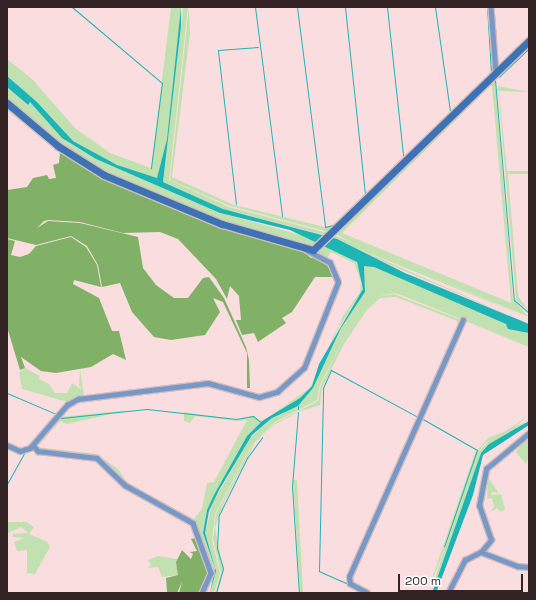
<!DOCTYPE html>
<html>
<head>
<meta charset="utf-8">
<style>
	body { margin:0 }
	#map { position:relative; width:536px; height:600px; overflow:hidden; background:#fadedf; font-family:"Space Grotesk",sans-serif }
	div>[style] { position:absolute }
	.green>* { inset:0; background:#c1e1b1 }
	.forest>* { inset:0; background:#81b166 }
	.water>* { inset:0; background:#1cb4b4 }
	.stream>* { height:1px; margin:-0.5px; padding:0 0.5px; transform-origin:0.5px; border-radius:0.5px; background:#1cb4b4 }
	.roads { filter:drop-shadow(1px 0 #d6bcbd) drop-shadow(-1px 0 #d6bcbd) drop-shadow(0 1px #d6bcbd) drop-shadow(0 -1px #d6bcbd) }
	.street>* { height:4.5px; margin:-2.25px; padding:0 2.25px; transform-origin:2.25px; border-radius:2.25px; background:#7699c7 }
	.secondary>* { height:7px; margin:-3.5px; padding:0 3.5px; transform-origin:3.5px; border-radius:3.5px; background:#3d72b5 }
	span { translate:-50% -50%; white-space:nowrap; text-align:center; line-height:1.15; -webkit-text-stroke:3.5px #fff; paint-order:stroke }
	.frame { position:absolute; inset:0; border:8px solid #332324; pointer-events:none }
	.scale { position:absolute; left:398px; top:574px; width:125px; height:18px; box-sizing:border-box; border:2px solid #332324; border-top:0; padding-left:5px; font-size:12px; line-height:14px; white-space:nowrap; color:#332324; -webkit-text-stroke:3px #fff; paint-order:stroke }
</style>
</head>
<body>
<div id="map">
	<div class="green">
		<div style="clip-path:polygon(171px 7px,181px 7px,181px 12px,167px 139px,157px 178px,116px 165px,73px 141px,37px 102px,7px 76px,7px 59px,32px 79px,75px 128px,110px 153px,151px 168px)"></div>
		<div style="clip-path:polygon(183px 7px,188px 7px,169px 180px,229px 207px,328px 233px,327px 236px,223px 209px,163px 182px)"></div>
		<div style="clip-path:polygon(189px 7px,190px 33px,172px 177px,234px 205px,325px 227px,333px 225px,491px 72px,488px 7px,494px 71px,329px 232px,230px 206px,170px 180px)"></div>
		<div style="clip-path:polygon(evenodd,495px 78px,513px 300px,529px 317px,357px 246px,336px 234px,495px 78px,490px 86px,492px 86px,511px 303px,342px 233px,490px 86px)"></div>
		<div style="clip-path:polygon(498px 86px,529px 92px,499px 91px,507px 171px,529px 171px,529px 174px,508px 174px,518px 296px,529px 311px,516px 300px)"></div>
		<div style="clip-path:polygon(7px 87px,27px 105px,30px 102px,71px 144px,96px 159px,220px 213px,308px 237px,318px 241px,315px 247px,236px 226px,107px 174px,79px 159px,7px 100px)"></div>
		<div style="clip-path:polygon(336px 236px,529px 318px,354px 247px,529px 324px,360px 252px,333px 238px)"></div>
		<div style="clip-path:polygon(325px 245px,355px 259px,362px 279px,363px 289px,338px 329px,312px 386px,300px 398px,264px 420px,310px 388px,343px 316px,360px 292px,361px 282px,354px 263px,331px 252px,327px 259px,312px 253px)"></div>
		<div style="clip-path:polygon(364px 266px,374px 267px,529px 333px,529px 347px,404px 296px,394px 293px,377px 297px,348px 330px,320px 385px,317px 400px,275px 422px,251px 446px,215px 514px,212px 540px,220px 573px,214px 593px,210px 593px,216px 571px,205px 534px,212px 504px,250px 438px,272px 418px,295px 405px,298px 409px,297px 403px,313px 388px,341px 328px,365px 292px)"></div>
		<div style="clip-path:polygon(394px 294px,461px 320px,459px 327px,457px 321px,396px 297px,380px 298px,367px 310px,344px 344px,322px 388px,320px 405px,298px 412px,274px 425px,255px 443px,247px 458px,224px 502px,215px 528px,223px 568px,220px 583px,215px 593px,221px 573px,213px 539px,216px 514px,251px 447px,275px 423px,318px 401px,321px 385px,348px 330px,377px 297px)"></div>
		<div style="clip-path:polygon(25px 368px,40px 376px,39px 379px,49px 384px,55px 393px,67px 393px,72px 383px,82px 390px,79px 386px,80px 369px,84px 397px,68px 402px,22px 389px,19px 373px)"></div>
		<div style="clip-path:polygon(129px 410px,67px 424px,60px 421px,37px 447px,97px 454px,118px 469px,128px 484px,194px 519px,202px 509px,207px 483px,214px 482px,247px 420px,237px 421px,195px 416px,190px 423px,184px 421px,184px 412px,236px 420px,253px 416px,261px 421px,247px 436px,207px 510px,203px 533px,215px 568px,207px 593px,203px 593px,211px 573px,193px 523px,128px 487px,97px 457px,36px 448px,36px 443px,60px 417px)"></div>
		<div style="clip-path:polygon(529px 415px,510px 431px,485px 443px,477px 454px,443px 553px,427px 593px,475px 453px,488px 438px,506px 431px)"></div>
		<div style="clip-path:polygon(529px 420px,481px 453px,443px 565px,430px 593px,477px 454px,490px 440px)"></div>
		<div style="clip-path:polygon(529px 434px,529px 457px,526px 464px,516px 452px)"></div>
		<div style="clip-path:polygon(488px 478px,499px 493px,492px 492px,491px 495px,501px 494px,505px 509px,501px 512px,497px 508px,490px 512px,494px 507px,492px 498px,487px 499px)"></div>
		<div style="clip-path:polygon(293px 480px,297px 480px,303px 593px,300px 593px)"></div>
		<div style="clip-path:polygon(7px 522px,26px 522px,34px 527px,29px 534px,47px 542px,50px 547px,35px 574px,27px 573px,27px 550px,17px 551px,14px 542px,24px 538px,13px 537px,13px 534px,28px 533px,21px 527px,8px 533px)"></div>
		<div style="clip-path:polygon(158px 556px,177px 559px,178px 575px,162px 577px,158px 567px,147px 568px,151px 565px,148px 560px)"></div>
	</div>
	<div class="forest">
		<div style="clip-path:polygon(7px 105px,106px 177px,301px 250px,311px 258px,320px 257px,331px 267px,334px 277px,315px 277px,292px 312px,282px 318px,286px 323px,258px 342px,254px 333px,242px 335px,236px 320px,241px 320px,239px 296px,230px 286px,227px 299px,216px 279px,178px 239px,160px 232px,123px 233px,80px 222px,48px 220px,44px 221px,37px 228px,48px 221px,80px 223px,138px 237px,143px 268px,156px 285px,174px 298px,188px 298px,203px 278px,209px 277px,224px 298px,246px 347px,249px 360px,250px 388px,247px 388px,247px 353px,223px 302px,213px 298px,220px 312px,205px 335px,171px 340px,154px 337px,132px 312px,120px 283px,102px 287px,98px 265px,87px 246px,71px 236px,36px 245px,7px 238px,7px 190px,27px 187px,33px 178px,47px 175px,49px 179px,56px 178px,53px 165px,59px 163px,60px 152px)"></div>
		<div style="clip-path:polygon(71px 237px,86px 247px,97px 265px,101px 287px,74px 280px,73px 284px,99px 298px,112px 331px,119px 331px,126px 360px,113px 354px,91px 367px,56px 373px,41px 371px,21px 357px,25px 368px,20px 370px,7px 327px,7px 239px,15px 241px,11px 255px,20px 257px,29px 254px,36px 246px)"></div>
		<div style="clip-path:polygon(199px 537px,210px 573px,202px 593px,179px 593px,182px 582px,177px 593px,167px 592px,166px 578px,178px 575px,176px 562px,182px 550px,191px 559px,193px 554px,190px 552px,197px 551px,191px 539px)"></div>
	</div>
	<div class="water">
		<div style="clip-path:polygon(181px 7px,181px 26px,163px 182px,223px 209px,337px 239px,405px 273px,529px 324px,529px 333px,508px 329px,506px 324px,374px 267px,364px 266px,365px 292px,341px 328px,313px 388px,298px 406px,272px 418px,252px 435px,219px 490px,209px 511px,205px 533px,216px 571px,210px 593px,215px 568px,203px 533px,207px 510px,214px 495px,247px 436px,262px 421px,300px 398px,312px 386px,319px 364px,363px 289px,357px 262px,290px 230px,220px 213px,96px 159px,62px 138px,30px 102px,28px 105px,7px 87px,7px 76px,37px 102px,73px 141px,117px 165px,157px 178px,167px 139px)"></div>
		<div style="clip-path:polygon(529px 421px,529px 425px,483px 455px,473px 495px,436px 593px,432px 593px,481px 453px,489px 444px)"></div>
	</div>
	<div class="stream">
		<div style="left:72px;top:7px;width:118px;rotate:40.2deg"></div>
		<div style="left:162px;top:83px;width:86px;rotate:97.4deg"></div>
		<div style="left:255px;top:7px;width:211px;rotate:82.6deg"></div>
		<div style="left:297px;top:7px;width:222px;rotate:82.7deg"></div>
		<div style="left:325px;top:227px;width:8px;rotate:-14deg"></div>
		<div style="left:333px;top:225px;width:163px;rotate:-43.8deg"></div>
		<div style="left:345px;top:7px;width:187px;rotate:83.9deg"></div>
		<div style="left:387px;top:7px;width:149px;rotate:83.8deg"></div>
		<div style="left:435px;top:7px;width:105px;rotate:81.8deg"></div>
		<div style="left:499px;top:77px;width:42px;rotate:-44deg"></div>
		<div style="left:495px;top:80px;width:221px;rotate:85.1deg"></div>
		<div style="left:514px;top:300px;width:20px;rotate:41deg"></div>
		<div style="left:462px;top:101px;width:41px;rotate:-45deg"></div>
		<div style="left:491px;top:72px;width:65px;rotate:-93.5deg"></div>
		<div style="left:236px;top:204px;width:155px;rotate:-96.7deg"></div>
		<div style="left:218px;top:50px;width:40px;rotate:-4.3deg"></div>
		<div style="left:7px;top:393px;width:53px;rotate:23.2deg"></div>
		<div style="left:298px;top:406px;width:3px;rotate:90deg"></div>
		<div style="left:298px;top:412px;width:74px;rotate:94.6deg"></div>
		<div style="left:292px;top:486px;width:107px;rotate:86.3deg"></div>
		<div style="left:61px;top:418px;width:86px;rotate:-6deg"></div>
		<div style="left:147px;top:409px;width:90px;rotate:6.4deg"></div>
		<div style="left:236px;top:419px;width:17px;rotate:-10deg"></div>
		<div style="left:253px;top:416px;width:11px;rotate:38deg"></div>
		<div style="left:421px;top:418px;width:64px;rotate:29.7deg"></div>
		<div style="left:477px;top:450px;width:102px;rotate:108.8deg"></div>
		<div style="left:7px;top:484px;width:35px;rotate:-61deg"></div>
		<div style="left:348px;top:584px;width:32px;rotate:-156deg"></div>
		<div style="left:319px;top:571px;width:183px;rotate:-88.7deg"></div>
		<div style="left:323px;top:388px;width:20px;rotate:-66deg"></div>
		<div style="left:331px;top:370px;width:99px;rotate:28.4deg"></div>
		<div style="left:216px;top:593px;width:26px;rotate:-74deg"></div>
		<div style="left:223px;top:568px;width:21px;rotate:-107deg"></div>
		<div style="left:217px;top:548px;width:33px;rotate:-87deg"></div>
		<div style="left:219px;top:515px;width:64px;rotate:-63.8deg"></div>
		<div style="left:247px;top:458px;width:26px;rotate:-54deg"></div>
	</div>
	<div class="roads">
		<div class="street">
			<div style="left:491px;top:7px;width:66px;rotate:85.7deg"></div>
			<div style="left:7px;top:445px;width:14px;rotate:25deg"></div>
			<div style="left:20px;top:451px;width:10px;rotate:-17deg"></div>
			<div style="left:30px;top:448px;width:57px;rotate:-49.3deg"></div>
			<div style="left:67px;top:405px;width:13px;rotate:-29deg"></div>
			<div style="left:78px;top:399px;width:131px;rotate:-7deg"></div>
			<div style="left:208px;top:383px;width:53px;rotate:15.4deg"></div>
			<div style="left:259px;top:397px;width:19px;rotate:-16deg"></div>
			<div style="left:277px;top:392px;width:36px;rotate:-42deg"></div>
			<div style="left:304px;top:368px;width:92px;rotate:-68.4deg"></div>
			<div style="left:338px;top:282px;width:21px;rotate:-113deg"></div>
			<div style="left:330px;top:263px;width:26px;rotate:-152deg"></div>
			<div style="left:33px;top:445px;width:8px;rotate:50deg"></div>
			<div style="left:38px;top:451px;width:59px;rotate:6.8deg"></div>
			<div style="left:97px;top:458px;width:39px;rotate:44deg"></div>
			<div style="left:125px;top:485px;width:78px;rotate:29.2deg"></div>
			<div style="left:193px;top:523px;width:53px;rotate:70.2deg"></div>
			<div style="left:211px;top:573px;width:22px;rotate:114deg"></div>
			<div style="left:481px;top:552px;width:39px;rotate:21deg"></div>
			<div style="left:517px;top:566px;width:12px;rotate:5deg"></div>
			<div style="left:367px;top:593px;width:19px;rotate:-152deg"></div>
			<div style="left:350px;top:584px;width:7px;rotate:-98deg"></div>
			<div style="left:349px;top:577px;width:281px;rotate:-66.1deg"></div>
			<div style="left:448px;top:593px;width:37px;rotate:-63deg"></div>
			<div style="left:465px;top:560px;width:18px;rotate:-27deg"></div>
			<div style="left:481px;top:552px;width:16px;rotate:-50deg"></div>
			<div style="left:491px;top:540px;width:36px;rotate:-109deg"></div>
			<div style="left:479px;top:506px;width:38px;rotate:-79deg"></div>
			<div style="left:486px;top:469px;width:56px;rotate:-39.9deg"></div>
		</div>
		<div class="secondary">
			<div style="left:7px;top:103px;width:67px;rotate:40.1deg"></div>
			<div style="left:58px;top:146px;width:54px;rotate:32.2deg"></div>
			<div style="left:104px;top:175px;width:128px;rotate:22.6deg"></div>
			<div style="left:222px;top:224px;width:95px;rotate:15.9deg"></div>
			<div style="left:313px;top:250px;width:301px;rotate:-44.1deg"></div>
		</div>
	</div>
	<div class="frame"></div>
	<div class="scale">200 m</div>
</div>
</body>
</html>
